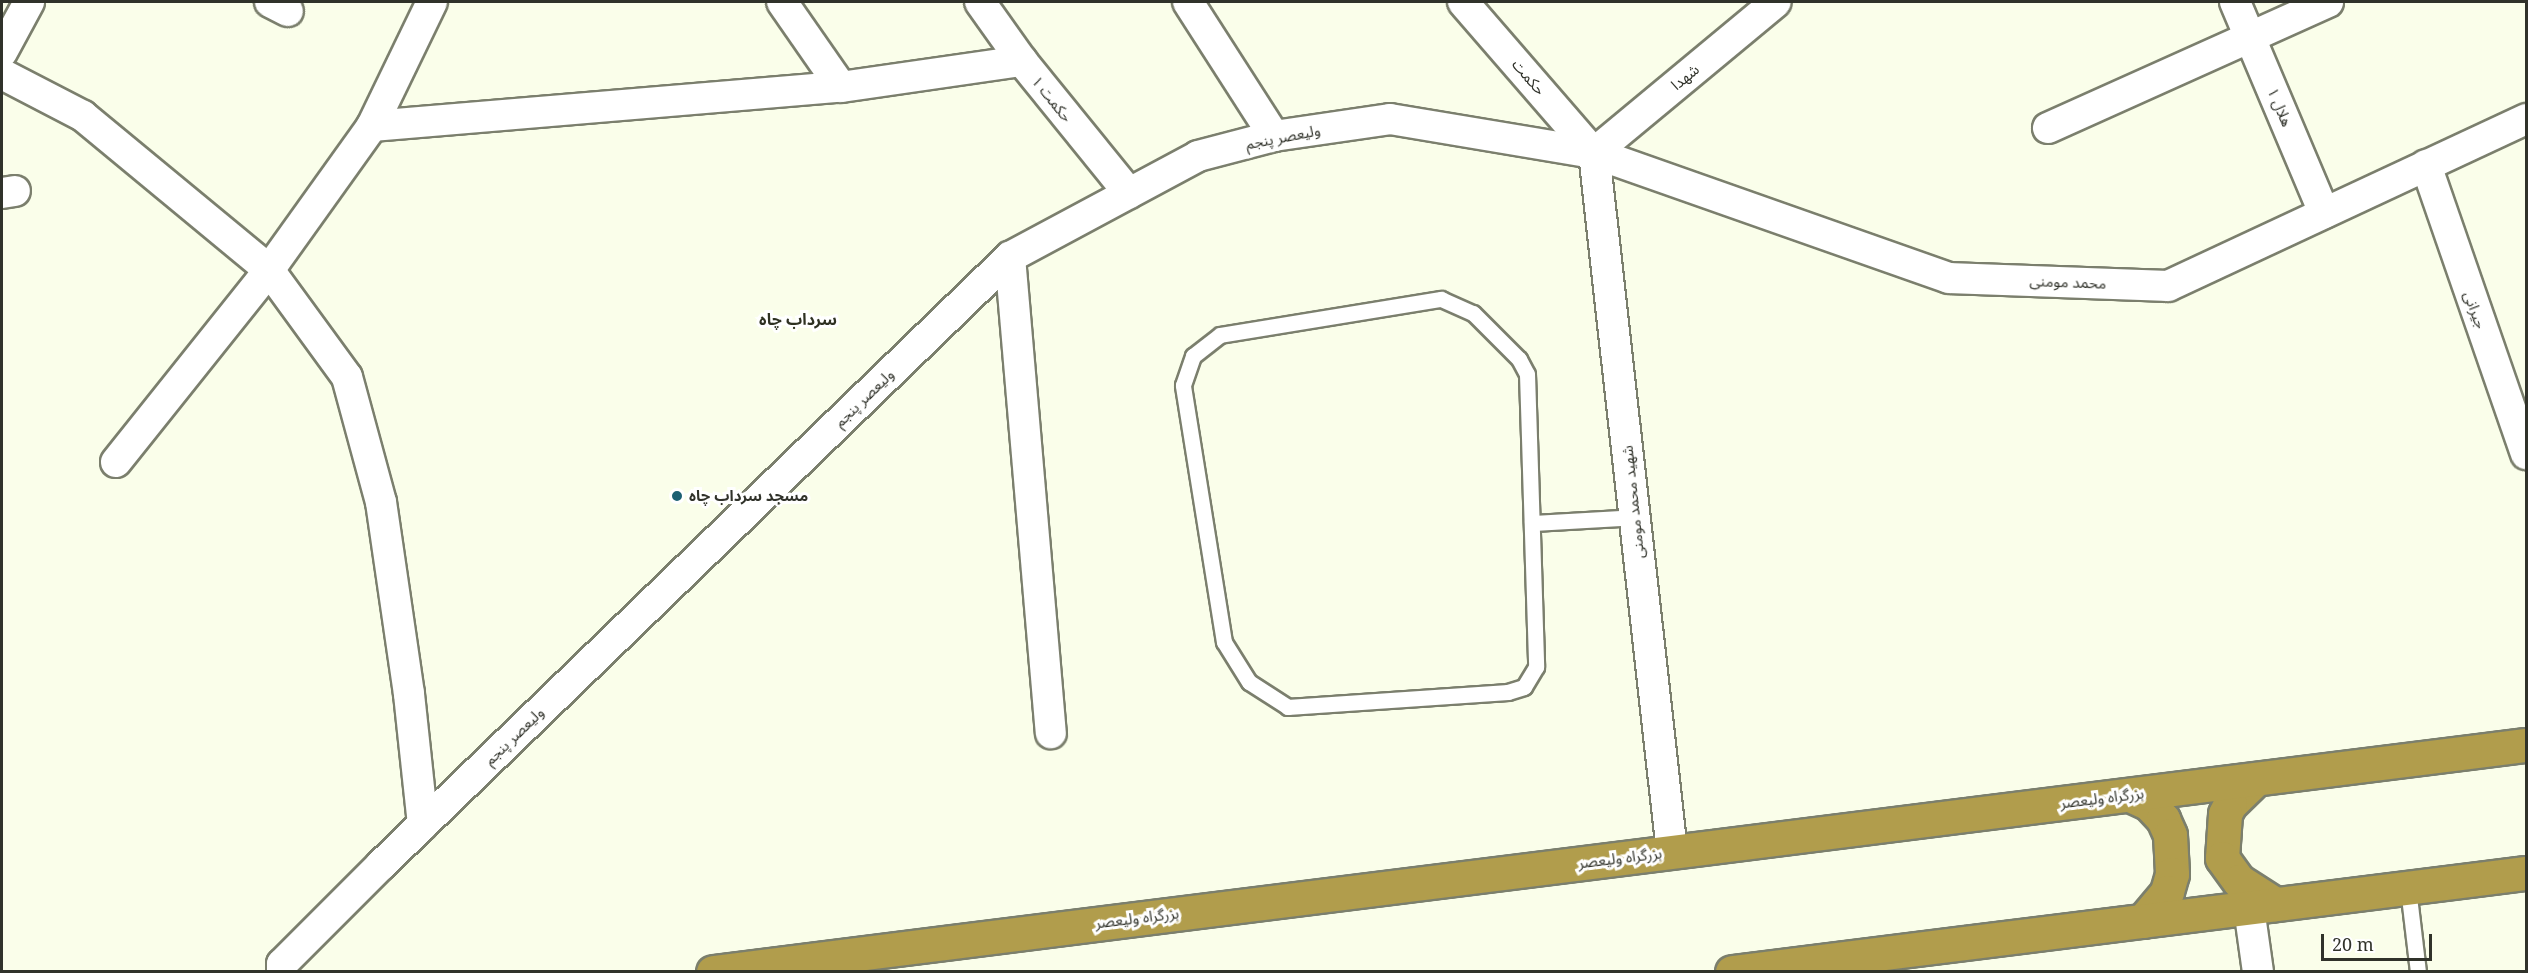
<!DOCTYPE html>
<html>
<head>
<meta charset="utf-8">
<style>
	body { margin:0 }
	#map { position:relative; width:2528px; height:973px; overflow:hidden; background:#fafeea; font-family:"Noto Serif","Noto Sans Arabic",serif }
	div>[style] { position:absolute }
	.roads { filter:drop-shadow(2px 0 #7b7f6d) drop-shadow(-2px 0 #7b7f6d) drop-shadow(0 2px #7b7f6d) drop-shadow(0 -2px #7b7f6d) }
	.lane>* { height:15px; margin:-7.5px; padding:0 7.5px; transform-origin:7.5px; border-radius:7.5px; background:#fff }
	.street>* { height:30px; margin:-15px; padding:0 15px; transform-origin:15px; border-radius:15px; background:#fff }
	.highway>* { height:33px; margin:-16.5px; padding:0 16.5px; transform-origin:16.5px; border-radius:16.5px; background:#b19d4c }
	.dots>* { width:16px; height:16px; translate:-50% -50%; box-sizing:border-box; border:3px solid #fff; border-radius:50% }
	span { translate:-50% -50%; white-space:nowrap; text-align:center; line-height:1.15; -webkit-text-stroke:6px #fff; paint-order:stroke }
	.street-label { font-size:15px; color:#30322a }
	.poi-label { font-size:15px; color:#30322a; font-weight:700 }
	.left { translate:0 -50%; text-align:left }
	.neighbourhood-label { font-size:16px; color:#2e3122; font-weight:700 }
	.frame { position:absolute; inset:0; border:3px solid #30322a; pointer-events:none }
	.scale { position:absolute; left:2321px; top:934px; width:111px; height:27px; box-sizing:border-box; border:3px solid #30322a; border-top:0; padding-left:8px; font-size:18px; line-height:21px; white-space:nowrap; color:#30322a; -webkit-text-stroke:4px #fff; paint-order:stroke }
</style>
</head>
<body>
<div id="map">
	<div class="roads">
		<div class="lane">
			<div style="left:1441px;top:299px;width:35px;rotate:24deg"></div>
			<div style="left:1473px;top:313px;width:65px;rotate:45deg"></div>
			<div style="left:1519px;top:359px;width:17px;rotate:62deg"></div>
			<div style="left:1527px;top:374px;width:293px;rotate:88.2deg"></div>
			<div style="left:1536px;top:667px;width:23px;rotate:121deg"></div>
			<div style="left:1524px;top:687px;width:17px;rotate:163deg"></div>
			<div style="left:1508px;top:692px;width:221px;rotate:176.1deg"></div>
			<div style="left:1288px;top:707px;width:46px;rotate:-147.3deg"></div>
			<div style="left:1249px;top:682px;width:47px;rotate:-122deg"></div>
			<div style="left:1224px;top:642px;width:260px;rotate:-99.1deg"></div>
			<div style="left:1183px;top:385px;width:31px;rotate:-71deg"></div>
			<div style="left:1193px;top:356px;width:34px;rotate:-38deg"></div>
			<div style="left:1220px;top:335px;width:224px;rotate:-9.3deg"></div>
			<div style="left:1532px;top:523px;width:103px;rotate:-3.3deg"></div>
			<div style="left:2408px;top:888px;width:85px;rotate:83.2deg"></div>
		</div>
		<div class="street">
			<div style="left:270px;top:2px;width:20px;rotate:27deg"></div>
			<div style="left:782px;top:2px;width:103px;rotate:55.2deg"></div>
			<div style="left:980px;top:2px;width:72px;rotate:54.6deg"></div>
			<div style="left:1022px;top:61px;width:170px;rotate:51deg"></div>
			<div style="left:1188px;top:2px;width:159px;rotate:57.3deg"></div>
			<div style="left:1463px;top:2px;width:200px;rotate:49.1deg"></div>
			<div style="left:2235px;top:2px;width:229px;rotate:67.1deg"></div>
			<div style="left:2px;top:52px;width:57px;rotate:-61.6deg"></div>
			<div style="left:2px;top:74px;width:91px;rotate:27.4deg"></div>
			<div style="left:83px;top:116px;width:241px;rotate:39.6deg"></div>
			<div style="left:269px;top:270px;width:132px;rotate:53.9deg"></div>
			<div style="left:347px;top:377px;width:130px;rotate:74.8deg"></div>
			<div style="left:381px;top:502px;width:194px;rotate:81.7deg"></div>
			<div style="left:409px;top:694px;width:131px;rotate:83.9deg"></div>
			<div style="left:372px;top:126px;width:138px;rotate:-64.2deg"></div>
			<div style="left:2048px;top:128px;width:307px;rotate:-24.2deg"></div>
			<div style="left:1594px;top:153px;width:703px;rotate:83.63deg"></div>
			<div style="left:1594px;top:153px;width:236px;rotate:-39.7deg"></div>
			<div style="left:2426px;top:165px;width:306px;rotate:70.9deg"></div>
			<div style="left:2px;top:193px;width:13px;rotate:-9deg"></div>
			<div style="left:1010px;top:257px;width:478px;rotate:85.1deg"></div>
			<div style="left:116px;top:462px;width:246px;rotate:-51.4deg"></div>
			<div style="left:269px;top:270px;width:177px;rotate:-54.4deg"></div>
			<div style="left:372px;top:126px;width:471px;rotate:-4.8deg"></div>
			<div style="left:841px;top:87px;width:183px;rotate:-8.2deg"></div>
			<div style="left:2249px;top:908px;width:65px;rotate:82deg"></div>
			<div style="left:282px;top:972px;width:8px;rotate:-90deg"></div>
			<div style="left:282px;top:964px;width:140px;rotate:-45deg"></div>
			<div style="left:381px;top:865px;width:875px;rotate:-44.03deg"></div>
			<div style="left:1010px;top:257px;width:213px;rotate:-28.2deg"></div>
			<div style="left:1198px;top:156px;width:79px;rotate:-14.7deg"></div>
			<div style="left:1274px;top:136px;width:117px;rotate:-8.3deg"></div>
			<div style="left:1390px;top:119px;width:207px;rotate:9.5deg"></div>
			<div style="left:1594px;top:153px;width:376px;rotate:19.4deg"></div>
			<div style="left:1949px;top:278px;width:219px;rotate:2.1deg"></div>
			<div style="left:2168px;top:286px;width:395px;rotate:-25deg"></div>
		</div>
		<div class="highway">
			<div style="left:2256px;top:779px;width:36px;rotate:136deg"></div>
			<div style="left:2230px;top:804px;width:11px;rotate:117deg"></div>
			<div style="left:2225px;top:814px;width:44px;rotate:93.9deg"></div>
			<div style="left:2222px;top:858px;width:29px;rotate:54deg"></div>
			<div style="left:2239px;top:881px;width:43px;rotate:32.6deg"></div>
			<div style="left:2130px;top:795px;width:21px;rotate:25deg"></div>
			<div style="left:2149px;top:804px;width:21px;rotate:47deg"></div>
			<div style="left:2163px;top:819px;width:17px;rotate:66deg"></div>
			<div style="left:2170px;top:835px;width:39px;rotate:87deg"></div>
			<div style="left:2172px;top:874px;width:19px;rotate:106deg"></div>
			<div style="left:2167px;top:892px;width:38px;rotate:130deg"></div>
			<div style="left:713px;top:972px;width:1827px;rotate:-7.14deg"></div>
			<div style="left:1732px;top:972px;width:800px;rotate:-7.11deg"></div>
		</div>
	</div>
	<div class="dots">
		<div style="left:677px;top:496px;background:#1b5f72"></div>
	</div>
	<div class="street-label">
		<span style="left:1529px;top:77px;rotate:49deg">حکمت</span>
		<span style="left:1685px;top:77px;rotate:-40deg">شهدا</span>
		<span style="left:1052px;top:99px;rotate:51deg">حکمت ۱</span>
		<span style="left:2280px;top:107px;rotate:67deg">هلال ۱</span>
		<span style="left:1283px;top:137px;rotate:-11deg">ولیعصر پنجم</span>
		<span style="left:2068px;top:282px;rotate:2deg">محمد مومنی</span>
		<span style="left:2475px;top:310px;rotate:70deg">جیرانی</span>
		<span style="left:864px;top:398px;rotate:-44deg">ولیعصر پنجم</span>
		<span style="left:1633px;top:502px;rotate:-96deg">شهید محمد مومنی</span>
		<span style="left:514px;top:736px;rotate:-44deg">ولیعصر پنجم</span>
		<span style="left:2102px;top:798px;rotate:-7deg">بزرگراه ولیعصر</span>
		<span style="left:1620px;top:858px;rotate:-7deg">بزرگراه ولیعصر</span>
		<span style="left:1137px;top:918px;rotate:-7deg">بزرگراه ولیعصر</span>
	</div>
	<div class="poi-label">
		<span class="left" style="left:689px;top:496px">مسجد سرداب چاه</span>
	</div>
	<div class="neighbourhood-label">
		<span style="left:798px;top:319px">سرداب چاه</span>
	</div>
	<div class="frame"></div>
	<div class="scale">20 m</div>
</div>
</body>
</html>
